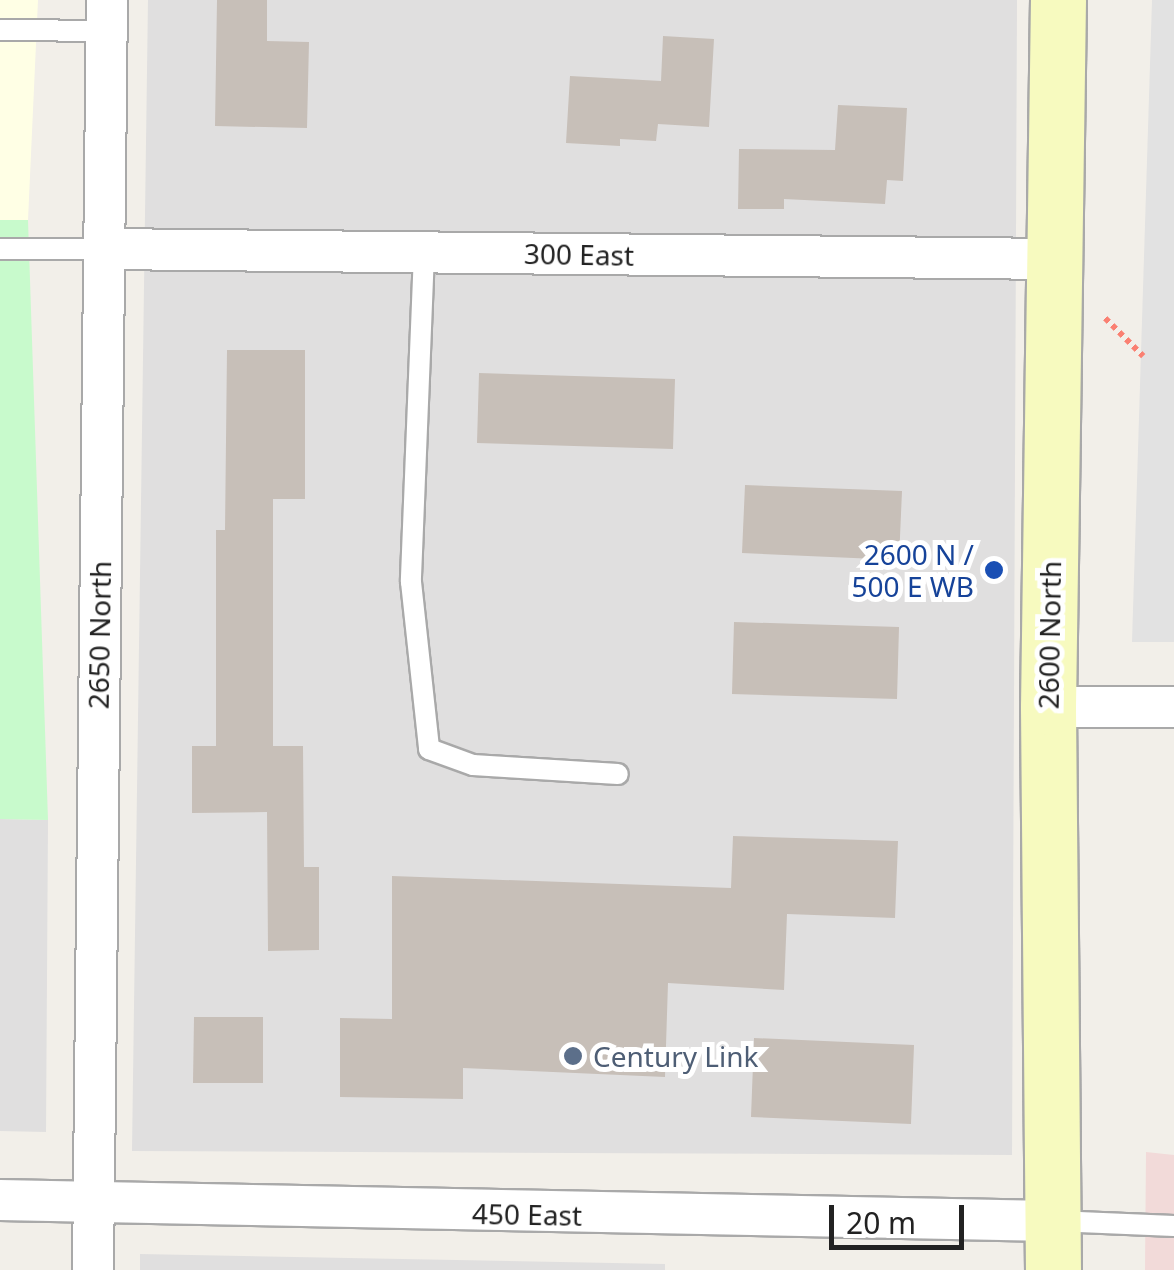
<!DOCTYPE html>
<html>
<head>
<meta charset="utf-8">
<style>
	body { margin:0 }
	#map { position:relative; width:1174px; height:1270px; overflow:hidden; background:#f2efe9; font-family:"Noto Sans",sans-serif }
	div>[style] { position:absolute }
	.residential>* { inset:0; background:#e0dfdf }
	.commercial>* { inset:0; background:#f2dad9 }
	.education>* { inset:0; background:#ffffe5 }
	.park>* { inset:0; background:#c8facc }
	.parking>* { inset:0; background:#e2e2e2 }
	.building>* { inset:0; background:#c7bfb8 }
	.path>* { height:6px; margin-top:-3px; transform-origin:0; background:repeating-linear-gradient(90deg,#fa8072 0 5px,transparent 0 10px) }
	.roads { filter:drop-shadow(2px 0 #a9a9a9) drop-shadow(-2px 0 #a9a9a9) drop-shadow(0 2px #a9a9a9) drop-shadow(0 -2px #a9a9a9) }
	.lane>* { height:20px; margin:-10px; padding:0 10px; transform-origin:10px; border-radius:10px; background:#fff }
	.street>* { height:40px; margin:-20px; padding:0 20px; transform-origin:20px; border-radius:20px; background:#fff }
	.secondary>* { height:55px; margin:-27.5px; padding:0 27.5px; transform-origin:27.5px; border-radius:27.5px; background:#f7fabf }
	.dots>* { width:28px; height:28px; translate:-50% -50%; box-sizing:border-box; border:5px solid #fff; border-radius:50% }
	span { translate:-50% -50%; white-space:nowrap; text-align:center; line-height:1.15; -webkit-text-stroke:10px #fff; paint-order:stroke }
	.street-label { font-size:28px; color:#222 }
	.transit-label { font-size:28px; color:#164399 }
	.right { translate:-100% -50%; text-align:right }
	.service-label { font-size:28px; color:#4e5e75 }
	.left { translate:0 -50%; text-align:left }
	.scale { position:absolute; left:829px; top:1205px; width:135px; height:45px; box-sizing:border-box; border:5px solid #222; border-top:0; padding-left:12px; font-size:30px; line-height:35px; white-space:nowrap; color:#222; -webkit-text-stroke:8px #fff; paint-order:stroke }
</style>
</head>
<body>
<div id="map">
	<div class="residential">
		<div style="clip-path:polygon(148px 0,1017px 0,1012px 1155px,132px 1151px)"></div>
		<div style="clip-path:polygon(0 819px,48px 820px,46px 1132px,0 1131px)"></div>
		<div style="clip-path:polygon(140px 1254px,665px 1264px,665px 1270px,140px 1270px)"></div>
	</div>
	<div class="commercial">
		<div style="clip-path:polygon(1146px 1152px,1174px 1155px,1174px 1270px,1145px 1270px)"></div>
	</div>
	<div class="education">
		<div style="clip-path:polygon(0 0,38px 0,28px 220px,0 220px)"></div>
	</div>
	<div class="park">
		<div style="clip-path:polygon(0 220px,28px 220px,48px 820px,0 819px)"></div>
	</div>
	<div class="parking">
		<div style="clip-path:polygon(1152px 0,1174px 0,1174px 642px,1132px 642px)"></div>
	</div>
	<div class="building">
		<div style="clip-path:polygon(217px 0,267px 0,267px 41px,309px 42px,307px 128px,215px 126px)"></div>
		<div style="clip-path:polygon(663px 36px,714px 39px,709px 127px,658px 124px,656px 141px,620px 139px,620px 146px,566px 143px,570px 76px,661px 81px)"></div>
		<div style="clip-path:polygon(838px 105px,907px 108px,903px 181px,887px 180px,885px 204px,784px 199px,784px 209px,738px 209px,739px 149px,835px 150px)"></div>
		<div style="clip-path:polygon(227px 350px,305px 350px,305px 499px,273px 499px,273px 746px,303px 746px,304px 867px,319px 867px,319px 950px,268px 951px,267px 812px,192px 813px,192px 746px,216px 746px,216px 530px,225px 530px)"></div>
		<div style="clip-path:polygon(479px 373px,675px 379px,673px 449px,477px 443px)"></div>
		<div style="clip-path:polygon(745px 485px,902px 491px,899px 560px,742px 553px)"></div>
		<div style="clip-path:polygon(734px 622px,899px 627px,897px 699px,732px 694px)"></div>
		<div style="clip-path:polygon(733px 836px,898px 841px,895px 918px,787px 914px,784px 990px,668px 983px,665px 1077px,463px 1068px,463px 1099px,340px 1097px,340px 1018px,392px 1019px,392px 876px,731px 888px)"></div>
		<div style="clip-path:polygon(194px 1017px,263px 1017px,263px 1083px,193px 1083px)"></div>
		<div style="clip-path:polygon(754px 1038px,914px 1045px,911px 1124px,751px 1117px)"></div>
	</div>
	<div class="path">
		<div style="left:1105px;top:318px;width:54px;rotate:45deg"></div>
	</div>
	<div class="roads">
		<div class="lane">
			<div style="left:0;top:30px;width:107px;rotate:0.5deg"></div>
			<div style="left:0;top:249px;width:103px"></div>
			<div style="left:424px;top:253px;width:329px;rotate:92.3deg"></div>
			<div style="left:411px;top:582px;width:168px;rotate:83.8deg"></div>
			<div style="left:429px;top:749px;width:47px;rotate:20deg"></div>
			<div style="left:473px;top:765px;width:145px;rotate:3.6deg"></div>
			<div style="left:1055px;top:1221px;width:119px;rotate:2.4deg"></div>
		</div>
		<div class="street">
			<div style="left:103px;top:249px;width:952px;rotate:0.6deg"></div>
			<div style="left:1048px;top:707px;width:126px"></div>
			<div style="left:0;top:1200px;width:1053px;rotate:1.14deg"></div>
			<div style="left:93px;top:1270px;width:1270px;rotate:-89.37deg"></div>
		</div>
		<div class="secondary">
			<div style="left:1053px;top:1270px;width:563px;rotate:-90.51deg"></div>
			<div style="left:1048px;top:707px;width:707px;rotate:-89.19deg"></div>
		</div>
	</div>
	<div class="dots">
		<div style="left:994px;top:570px;background:#1a4fb4"></div>
		<div style="left:573px;top:1056px;background:#5c6f8a"></div>
	</div>
	<div class="street-label">
		<span style="left:579px;top:254px;rotate:1deg">300 East</span>
		<span style="left:99px;top:635px;rotate:-89deg">2650 North</span>
		<span style="left:1049px;top:635px;rotate:-89deg">2600 North</span>
		<span style="left:527px;top:1214px;rotate:1deg">450 East</span>
	</div>
	<div class="transit-label">
		<span class="right" style="left:974px;top:570px">2600 N /<br>500 E WB</span>
	</div>
	<div class="service-label">
		<span class="left" style="left:593px;top:1056px">Century Link</span>
	</div>
	<div class="scale">20 m</div>
</div>
</body>
</html>
